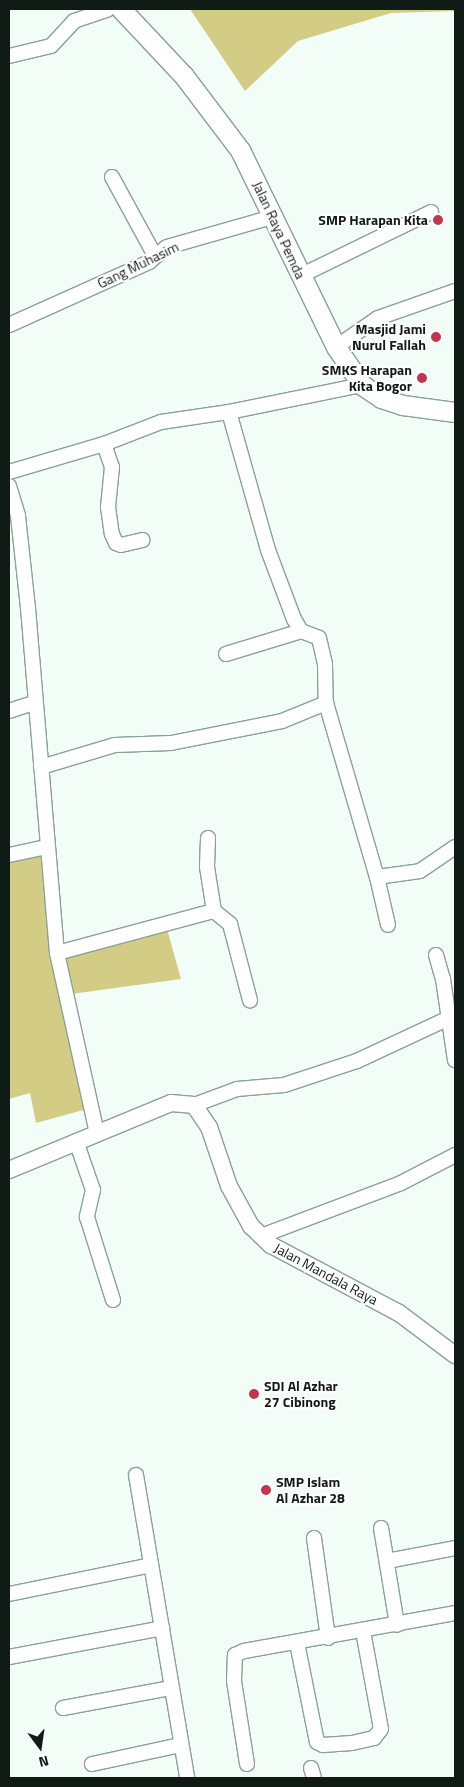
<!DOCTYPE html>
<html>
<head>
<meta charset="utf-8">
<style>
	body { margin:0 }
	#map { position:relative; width:464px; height:1787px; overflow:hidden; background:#f2fdf7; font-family:"Titillium Web",sans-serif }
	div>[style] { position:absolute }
	.green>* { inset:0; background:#d2cc85 }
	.roads { filter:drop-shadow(1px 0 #88a295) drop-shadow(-1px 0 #88a295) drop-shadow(0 1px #88a295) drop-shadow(0 -1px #88a295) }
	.minor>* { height:14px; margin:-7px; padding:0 7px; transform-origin:7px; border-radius:7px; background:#fff }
	.tertiary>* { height:16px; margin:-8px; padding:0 8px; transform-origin:8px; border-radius:8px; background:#fff }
	.secondary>* { height:19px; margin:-9.5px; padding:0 9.5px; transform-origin:9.5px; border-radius:9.5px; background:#fff }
	.dots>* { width:14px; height:14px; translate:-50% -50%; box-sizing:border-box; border:2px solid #fff; border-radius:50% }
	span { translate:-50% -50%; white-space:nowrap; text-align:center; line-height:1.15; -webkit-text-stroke:4px #fff; paint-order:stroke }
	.poi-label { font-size:14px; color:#101b16; font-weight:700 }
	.right { translate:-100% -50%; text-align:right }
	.left { translate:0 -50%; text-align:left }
	.street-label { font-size:14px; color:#101b16 }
	.frame { position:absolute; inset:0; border:10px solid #101b16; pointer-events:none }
	.north { position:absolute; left:15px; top:1722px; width:50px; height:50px; -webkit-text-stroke:4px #fff; paint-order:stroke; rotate:166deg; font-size:14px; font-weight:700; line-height:20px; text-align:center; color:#101b16 }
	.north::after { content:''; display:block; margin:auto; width:18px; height:22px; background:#101b16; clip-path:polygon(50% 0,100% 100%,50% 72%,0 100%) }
</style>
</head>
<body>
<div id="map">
	<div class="green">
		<div style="clip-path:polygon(190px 9px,455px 9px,455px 11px,391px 13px,298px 41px,245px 91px)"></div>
		<div style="clip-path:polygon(43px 854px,87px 1109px,36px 1123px,30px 1093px,9px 1099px,9px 860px)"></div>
		<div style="clip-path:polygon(167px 929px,181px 979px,71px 994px,61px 955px)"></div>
	</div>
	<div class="roads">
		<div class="minor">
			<div style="left:9px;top:56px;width:43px;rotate:-13.4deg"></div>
			<div style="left:51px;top:46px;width:34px;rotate:-47deg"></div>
			<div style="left:74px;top:21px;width:36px;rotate:-19deg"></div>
			<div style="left:112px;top:177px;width:90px;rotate:61.4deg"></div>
			<div style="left:300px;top:276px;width:146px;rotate:-26deg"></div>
			<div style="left:9px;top:325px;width:154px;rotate:-24.2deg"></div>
			<div style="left:149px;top:262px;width:23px;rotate:-40deg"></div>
			<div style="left:167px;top:247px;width:109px;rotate:-15.9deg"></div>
			<div style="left:336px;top:347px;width:51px;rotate:-34.6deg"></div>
			<div style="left:378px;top:318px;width:82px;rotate:-19.3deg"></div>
			<div style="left:229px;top:412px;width:143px;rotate:74.2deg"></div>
			<div style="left:268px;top:550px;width:74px;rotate:69.4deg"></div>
			<div style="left:294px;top:619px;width:14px;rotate:60deg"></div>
			<div style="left:301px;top:631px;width:19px;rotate:21deg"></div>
			<div style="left:319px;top:638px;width:27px;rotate:77deg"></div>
			<div style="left:325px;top:664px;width:39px;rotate:89deg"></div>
			<div style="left:326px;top:703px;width:181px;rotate:73.7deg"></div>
			<div style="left:377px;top:877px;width:43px;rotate:-7.9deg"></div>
			<div style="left:420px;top:871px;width:42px;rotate:-34.4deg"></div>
			<div style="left:104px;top:444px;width:24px;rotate:71deg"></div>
			<div style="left:112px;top:467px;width:40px;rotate:95.7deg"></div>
			<div style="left:108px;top:507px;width:27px;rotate:82deg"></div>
			<div style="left:112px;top:534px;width:10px;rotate:66deg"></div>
			<div style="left:116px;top:543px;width:5px;rotate:22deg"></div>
			<div style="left:121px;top:545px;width:22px;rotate:-13deg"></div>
			<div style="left:9px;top:472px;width:99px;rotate:-16.4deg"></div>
			<div style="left:104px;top:444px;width:61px;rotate:-21.1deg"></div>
			<div style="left:161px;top:422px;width:69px;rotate:-8.4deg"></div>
			<div style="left:229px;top:412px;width:136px;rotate:-11.5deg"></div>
			<div style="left:9px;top:486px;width:31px;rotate:73deg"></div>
			<div style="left:18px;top:516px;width:93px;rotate:83.8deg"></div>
			<div style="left:28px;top:608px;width:346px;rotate:85.2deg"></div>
			<div style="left:57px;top:953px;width:184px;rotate:77.5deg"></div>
			<div style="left:226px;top:654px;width:78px;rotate:-17deg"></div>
			<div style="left:9px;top:711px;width:26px;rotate:-18deg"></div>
			<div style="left:41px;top:767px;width:77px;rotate:-16.6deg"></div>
			<div style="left:115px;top:745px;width:56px;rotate:-2deg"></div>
			<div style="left:171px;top:743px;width:113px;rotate:-11.2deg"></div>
			<div style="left:282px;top:721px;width:48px;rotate:-22.2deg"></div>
			<div style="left:208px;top:838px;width:29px;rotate:92deg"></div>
			<div style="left:207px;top:867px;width:45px;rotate:81deg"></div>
			<div style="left:9px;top:855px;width:40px;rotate:-12deg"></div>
			<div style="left:377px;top:877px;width:49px;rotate:77.1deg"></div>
			<div style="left:57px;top:953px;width:163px;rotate:-15deg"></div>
			<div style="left:214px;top:911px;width:21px;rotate:39deg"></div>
			<div style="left:230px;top:924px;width:79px;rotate:75.3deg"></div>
			<div style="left:436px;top:955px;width:25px;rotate:74deg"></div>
			<div style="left:443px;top:979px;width:82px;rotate:81.6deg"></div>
			<div style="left:194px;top:1105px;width:46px;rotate:-20.4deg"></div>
			<div style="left:237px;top:1089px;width:47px;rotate:-4.9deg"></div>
			<div style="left:284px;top:1085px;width:77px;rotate:-18.2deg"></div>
			<div style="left:357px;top:1061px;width:99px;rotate:-25deg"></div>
			<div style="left:76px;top:1141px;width:52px;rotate:70.9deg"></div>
			<div style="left:93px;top:1190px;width:28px;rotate:103deg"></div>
			<div style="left:87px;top:1217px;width:87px;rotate:72.6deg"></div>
			<div style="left:261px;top:1236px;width:150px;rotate:-20.7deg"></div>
			<div style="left:401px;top:1183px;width:61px;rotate:-27.4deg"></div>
			<div style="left:136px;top:1475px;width:307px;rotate:80.4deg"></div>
			<div style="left:381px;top:1528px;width:98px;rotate:80.6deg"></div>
			<div style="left:314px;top:1538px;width:101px;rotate:82deg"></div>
			<div style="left:387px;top:1561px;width:69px;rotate:-10.8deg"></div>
			<div style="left:9px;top:1594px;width:145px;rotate:-11.5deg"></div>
			<div style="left:297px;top:1643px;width:101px;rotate:78.6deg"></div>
			<div style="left:317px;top:1742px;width:7px;rotate:27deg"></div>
			<div style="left:323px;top:1745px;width:29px;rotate:-4deg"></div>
			<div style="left:352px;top:1743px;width:23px;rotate:-13deg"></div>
			<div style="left:374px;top:1738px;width:11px;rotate:-52deg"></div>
			<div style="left:381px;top:1729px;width:100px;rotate:-100.4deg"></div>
			<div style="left:9px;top:1657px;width:156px;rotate:-10.7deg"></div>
			<div style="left:63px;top:1708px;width:110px;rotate:-10.5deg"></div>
			<div style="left:92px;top:1764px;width:91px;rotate:-12.1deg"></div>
			<div style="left:247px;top:1764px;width:84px;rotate:-98.9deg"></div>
			<div style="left:234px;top:1681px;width:26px;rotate:-88deg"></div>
			<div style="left:235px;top:1655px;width:10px;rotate:-24deg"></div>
			<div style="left:244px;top:1651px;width:214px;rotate:-10.2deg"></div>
			<div style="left:311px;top:1768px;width:10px;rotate:73deg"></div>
		</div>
		<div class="tertiary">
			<div style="left:9px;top:1170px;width:175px;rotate:-22.5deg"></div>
			<div style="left:171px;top:1103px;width:23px;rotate:5deg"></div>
			<div style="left:194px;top:1105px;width:27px;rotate:56deg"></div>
			<div style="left:209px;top:1127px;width:62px;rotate:71.3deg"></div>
			<div style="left:229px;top:1186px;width:46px;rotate:61.2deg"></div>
			<div style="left:251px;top:1226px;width:28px;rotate:44deg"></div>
			<div style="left:271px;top:1245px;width:145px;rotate:28deg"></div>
			<div style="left:399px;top:1313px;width:70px;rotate:36.9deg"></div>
		</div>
		<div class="secondary">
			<div style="left:121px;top:9px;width:92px;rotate:46.8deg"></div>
			<div style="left:184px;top:76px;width:93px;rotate:52.9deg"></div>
			<div style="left:240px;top:150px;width:219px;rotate:64deg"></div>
			<div style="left:336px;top:347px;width:46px;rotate:55.6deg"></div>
			<div style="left:362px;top:385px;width:23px;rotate:34deg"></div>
			<div style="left:381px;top:398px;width:23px;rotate:18deg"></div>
			<div style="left:403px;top:405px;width:52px;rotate:7.7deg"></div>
		</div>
	</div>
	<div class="dots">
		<div style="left:438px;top:220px;background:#c5344e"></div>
		<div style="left:436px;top:337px;background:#c5344e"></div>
		<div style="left:422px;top:378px;background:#c5344e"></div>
		<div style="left:254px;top:1394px;background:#c5344e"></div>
		<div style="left:266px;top:1490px;background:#c5344e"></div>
	</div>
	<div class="poi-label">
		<span class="right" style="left:428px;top:220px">SMP Harapan Kita</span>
		<span class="right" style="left:426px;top:337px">Masjid Jami<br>Nurul Fallah</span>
		<span class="right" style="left:412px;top:378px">SMKS Harapan<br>Kita Bogor</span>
		<span class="left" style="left:264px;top:1394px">SDI Al Azhar<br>27 Cibinong</span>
		<span class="left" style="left:276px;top:1490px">SMP Islam<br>Al Azhar 28</span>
	</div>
	<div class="street-label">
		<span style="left:279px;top:230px;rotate:65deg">Jalan Raya Pemda</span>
		<span style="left:138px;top:265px;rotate:-26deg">Gang Muhasim</span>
		<span style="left:326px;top:1274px;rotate:28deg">Jalan Mandala Raya</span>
	</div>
	<div class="frame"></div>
	<div class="north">N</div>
</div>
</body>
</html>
